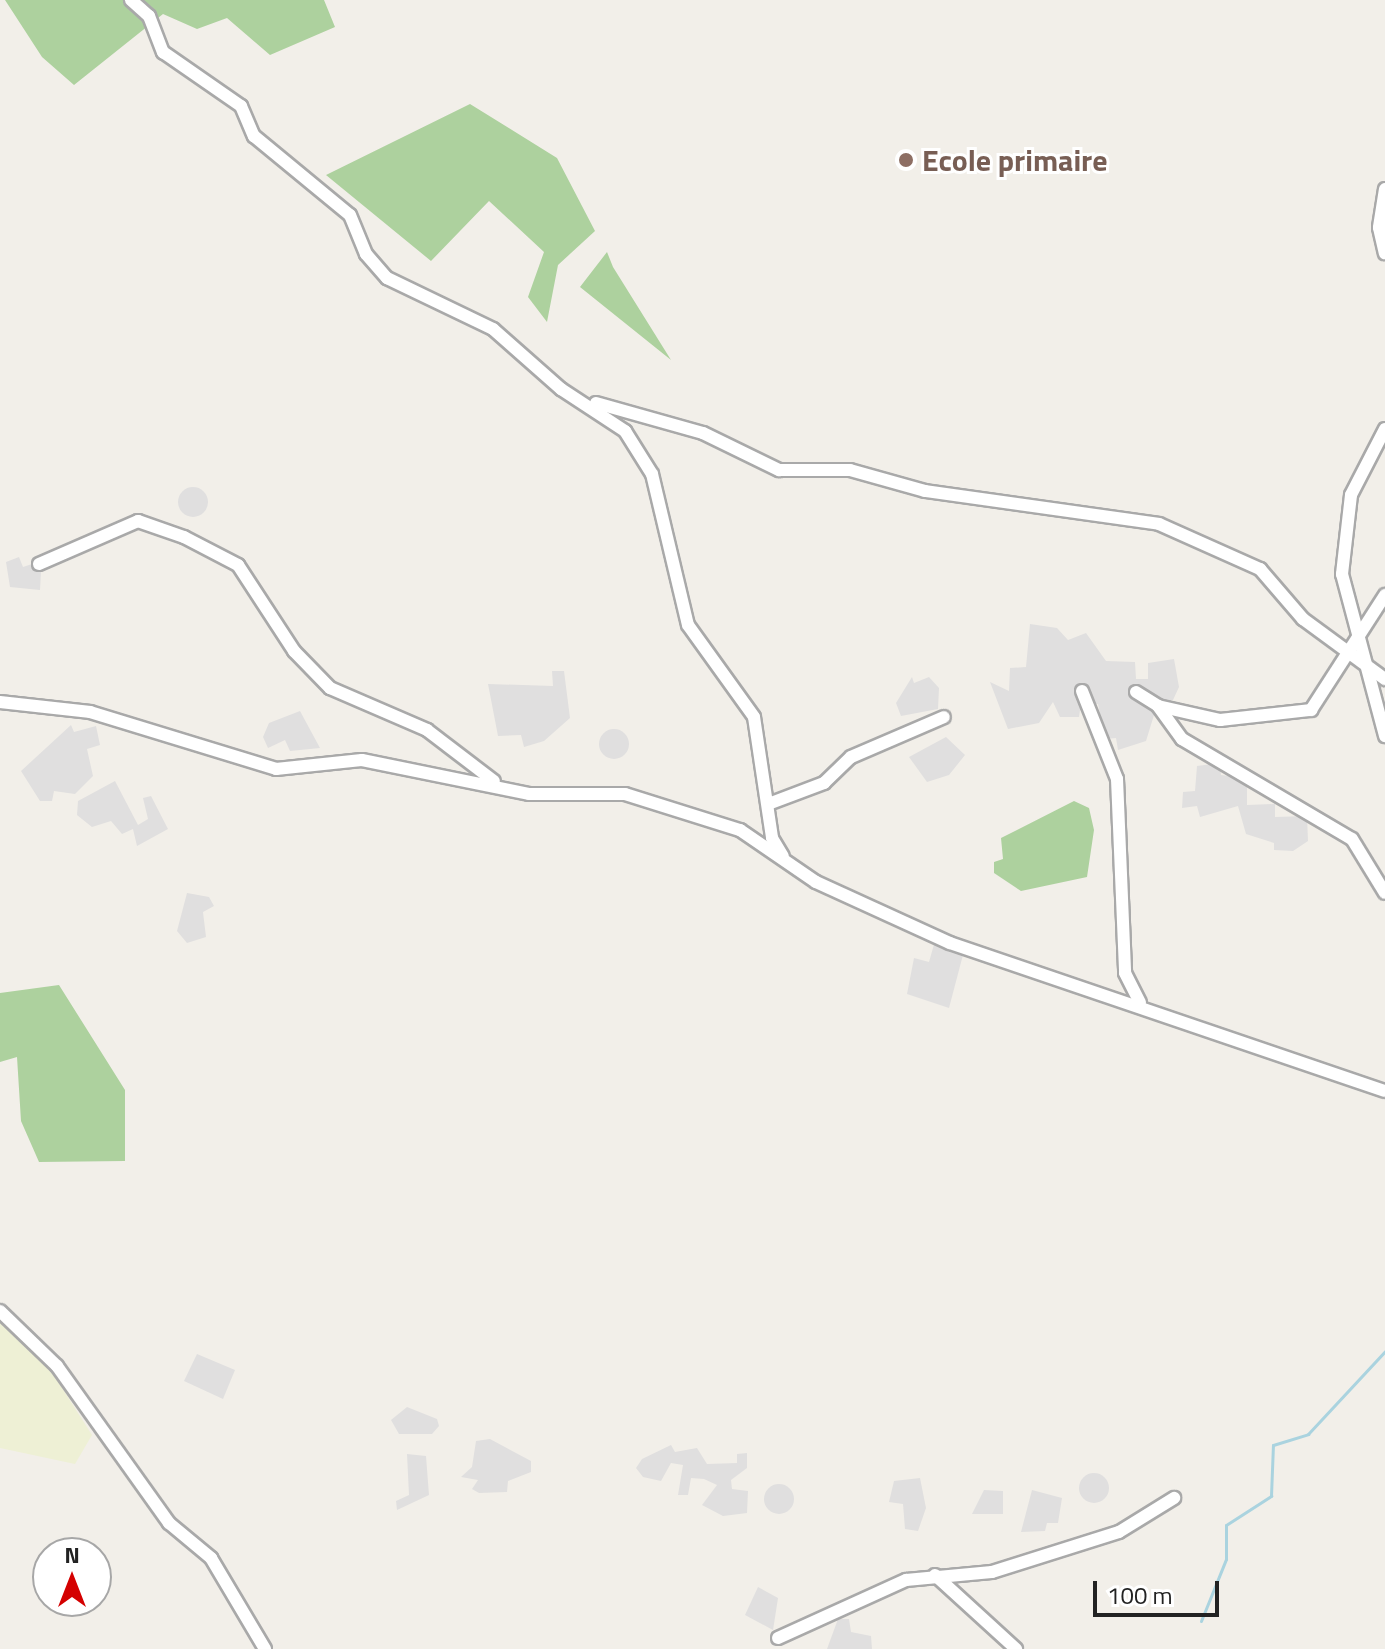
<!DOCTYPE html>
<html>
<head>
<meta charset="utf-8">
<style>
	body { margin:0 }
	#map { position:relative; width:1385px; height:1649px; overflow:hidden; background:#f2efe9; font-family:"Titillium Web",sans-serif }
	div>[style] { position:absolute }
	.residential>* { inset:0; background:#e0dfdf }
	.round { border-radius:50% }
	.farmland>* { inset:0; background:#eef0d5 }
	.forest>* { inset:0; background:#add19e }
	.stream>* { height:3px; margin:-1.5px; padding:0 1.5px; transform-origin:1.5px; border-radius:1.5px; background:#aad3df }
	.roads { filter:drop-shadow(2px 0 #a9a9a9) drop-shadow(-2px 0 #a9a9a9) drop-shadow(0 2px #a9a9a9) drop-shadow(0 -2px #a9a9a9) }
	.minor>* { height:12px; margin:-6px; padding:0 6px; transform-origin:6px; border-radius:6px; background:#fff }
	.dots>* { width:22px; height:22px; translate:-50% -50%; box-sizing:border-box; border:4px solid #fff; border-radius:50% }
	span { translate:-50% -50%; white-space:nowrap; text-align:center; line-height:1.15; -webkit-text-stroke:6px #fff; paint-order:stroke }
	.education-label { font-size:30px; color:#785e54; font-weight:700 }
	.left { translate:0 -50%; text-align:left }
	.north { position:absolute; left:32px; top:1537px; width:80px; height:80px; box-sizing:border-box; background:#fff; border:2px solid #a7a7a7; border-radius:50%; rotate:0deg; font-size:22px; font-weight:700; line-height:32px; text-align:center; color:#222 }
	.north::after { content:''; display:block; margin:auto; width:28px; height:36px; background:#d40000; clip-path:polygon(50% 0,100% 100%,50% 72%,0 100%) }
	.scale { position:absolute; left:1093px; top:1581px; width:126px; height:36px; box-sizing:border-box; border:4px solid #222; border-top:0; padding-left:10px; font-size:24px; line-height:28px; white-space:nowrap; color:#222; -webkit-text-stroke:6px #fff; paint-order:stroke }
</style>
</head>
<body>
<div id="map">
	<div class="residential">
		<div class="round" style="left:178px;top:487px;width:30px;height:30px"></div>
		<div style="clip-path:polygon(19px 557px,23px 567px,35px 563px,41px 571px,40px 590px,10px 587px,6px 562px)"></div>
		<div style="clip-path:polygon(1030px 624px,1057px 628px,1068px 640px,1086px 633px,1106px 661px,1135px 662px,1136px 679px,1148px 679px,1148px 663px,1174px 659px,1179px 687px,1173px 700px,1158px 702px,1146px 741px,1118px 750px,1116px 738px,1105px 739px,1098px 704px,1081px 703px,1079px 717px,1060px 717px,1053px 702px,1039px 723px,1008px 729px,990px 682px,1009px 691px,1010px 668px,1026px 667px)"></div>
		<div style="clip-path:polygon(552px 671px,564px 671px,570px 718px,544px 741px,524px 747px,521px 735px,498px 736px,488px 684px,553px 686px)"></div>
		<div style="clip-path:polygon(912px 677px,914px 683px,929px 677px,939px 688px,938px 709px,901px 716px,896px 703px)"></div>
		<div style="clip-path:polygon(300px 711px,320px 748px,290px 751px,285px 740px,268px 748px,263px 737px,269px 723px)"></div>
		<div style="clip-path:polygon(71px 725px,74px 732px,96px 726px,100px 745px,87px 749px,93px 776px,75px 794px,54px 791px,52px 801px,40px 801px,21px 771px)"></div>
		<div class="round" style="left:599px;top:729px;width:30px;height:30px"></div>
		<div style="clip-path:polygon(946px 737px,965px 755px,949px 775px,927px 782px,909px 757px)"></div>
		<div style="clip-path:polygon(1220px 763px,1221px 775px,1247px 778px,1247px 805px,1275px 804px,1275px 817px,1307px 816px,1308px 841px,1293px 851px,1274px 850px,1274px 843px,1246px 834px,1238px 806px,1200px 817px,1197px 806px,1182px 808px,1183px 792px,1195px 791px,1197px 766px)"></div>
		<div style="clip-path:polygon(115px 781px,138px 825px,148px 819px,143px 798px,151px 796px,168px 829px,137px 846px,133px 829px,122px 834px,111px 821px,92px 827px,77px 815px,78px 801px)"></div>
		<div style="clip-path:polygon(187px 893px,209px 897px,214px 906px,203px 912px,206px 937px,187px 943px,177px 931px)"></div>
		<div style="clip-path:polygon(935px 941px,964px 951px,949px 1008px,907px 994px,914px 958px,929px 962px)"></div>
		<div style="clip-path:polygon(197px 1354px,235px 1370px,223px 1399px,184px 1381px)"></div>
		<div style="clip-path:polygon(407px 1407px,437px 1419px,439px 1426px,432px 1434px,399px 1434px,391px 1420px)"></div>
		<div style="clip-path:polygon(490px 1439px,531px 1461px,531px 1472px,508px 1481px,507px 1492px,479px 1493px,472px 1489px,478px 1480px,461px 1477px,472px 1467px,476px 1441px)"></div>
		<div style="clip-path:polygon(671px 1445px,675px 1452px,697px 1448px,707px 1464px,737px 1463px,737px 1454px,747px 1453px,747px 1468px,731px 1480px,732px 1489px,748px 1491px,747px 1513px,723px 1516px,702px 1505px,717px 1485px,704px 1479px,691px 1478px,688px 1495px,678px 1495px,683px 1465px,671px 1463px,661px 1481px,643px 1477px,636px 1468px,642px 1459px)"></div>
		<div style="clip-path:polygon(407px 1454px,426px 1456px,429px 1495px,397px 1510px,396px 1501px,409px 1495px)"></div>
		<div class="round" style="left:1079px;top:1473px;width:30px;height:30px"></div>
		<div style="clip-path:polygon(920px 1478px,926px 1508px,918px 1531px,905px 1529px,903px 1504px,889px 1502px,894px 1481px)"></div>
		<div class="round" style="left:764px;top:1484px;width:30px;height:30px"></div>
		<div style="clip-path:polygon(984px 1490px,1003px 1491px,1003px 1514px,972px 1514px)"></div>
		<div style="clip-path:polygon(1032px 1490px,1062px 1498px,1058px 1523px,1047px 1523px,1045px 1531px,1021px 1532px)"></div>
		<div style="clip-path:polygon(758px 1587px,778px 1598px,773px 1630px,745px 1615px)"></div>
		<div style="clip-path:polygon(838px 1619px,849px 1619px,851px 1632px,871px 1636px,872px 1649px,827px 1649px)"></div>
	</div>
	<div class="farmland">
		<div style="clip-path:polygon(0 1321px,43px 1358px,92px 1435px,75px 1464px,0 1448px)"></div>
	</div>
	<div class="forest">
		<div style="clip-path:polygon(5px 0,324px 0,335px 27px,270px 55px,227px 18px,197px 29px,163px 14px,74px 85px,42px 57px)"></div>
		<div style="clip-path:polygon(470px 104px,557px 158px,595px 231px,558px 265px,547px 322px,528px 297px,544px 252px,489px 201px,431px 261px,326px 175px)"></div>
		<div style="clip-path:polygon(607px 252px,613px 267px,671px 360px,580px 287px)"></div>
		<div style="clip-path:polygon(1074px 801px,1089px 808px,1094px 830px,1087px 877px,1021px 891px,994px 873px,994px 862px,1003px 859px,1001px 838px)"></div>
		<div style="clip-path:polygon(59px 985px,125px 1090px,125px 1161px,39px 1162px,21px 1121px,17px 1057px,0 1062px,0 993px)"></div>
	</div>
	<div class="stream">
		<div style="left:1201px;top:1621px;width:67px;rotate:-68deg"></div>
		<div style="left:1226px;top:1559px;width:34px;rotate:-90deg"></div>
		<div style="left:1226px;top:1525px;width:54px;rotate:-32.8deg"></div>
		<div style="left:1271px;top:1496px;width:51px;rotate:-87.8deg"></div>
		<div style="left:1273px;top:1445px;width:37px;rotate:-17deg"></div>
		<div style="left:1308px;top:1434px;width:113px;rotate:-47.1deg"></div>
	</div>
	<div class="roads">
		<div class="minor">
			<div style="left:131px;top:0;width:24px;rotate:42deg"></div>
			<div style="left:149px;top:16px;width:39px;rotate:69deg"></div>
			<div style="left:163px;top:52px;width:95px;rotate:34.7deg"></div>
			<div style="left:241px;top:106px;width:33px;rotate:67deg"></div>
			<div style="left:254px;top:136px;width:124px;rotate:39.5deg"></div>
			<div style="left:350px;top:215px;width:42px;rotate:67.7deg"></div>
			<div style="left:366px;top:254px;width:32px;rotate:49deg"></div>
			<div style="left:387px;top:278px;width:118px;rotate:25.7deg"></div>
			<div style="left:493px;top:329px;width:91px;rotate:41.4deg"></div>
			<div style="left:561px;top:389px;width:77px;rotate:33.3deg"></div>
			<div style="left:625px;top:431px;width:51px;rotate:57.9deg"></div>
			<div style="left:652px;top:474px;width:155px;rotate:76.6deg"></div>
			<div style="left:688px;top:625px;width:113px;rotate:54.3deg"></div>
			<div style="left:754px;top:717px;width:122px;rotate:81.5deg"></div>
			<div style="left:772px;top:838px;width:21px;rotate:59deg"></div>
			<div style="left:1385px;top:189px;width:39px;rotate:99deg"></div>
			<div style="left:1379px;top:228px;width:26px;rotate:77deg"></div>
			<div style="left:596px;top:403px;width:111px;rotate:15.7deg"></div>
			<div style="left:703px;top:433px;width:85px;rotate:26deg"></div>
			<div style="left:779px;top:470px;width:71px"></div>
			<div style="left:850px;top:470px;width:78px;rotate:15.6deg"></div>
			<div style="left:925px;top:491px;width:236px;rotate:8deg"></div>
			<div style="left:1159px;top:524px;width:111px;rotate:24deg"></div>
			<div style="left:1260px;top:569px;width:66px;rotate:49.3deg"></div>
			<div style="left:1303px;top:619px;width:102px;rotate:36.2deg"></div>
			<div style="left:1385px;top:429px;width:74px;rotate:117.3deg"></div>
			<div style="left:1351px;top:495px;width:80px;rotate:96.5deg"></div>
			<div style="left:1342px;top:574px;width:168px;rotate:75.1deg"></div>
			<div style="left:39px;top:564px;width:108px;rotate:-23.5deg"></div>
			<div style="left:138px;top:521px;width:49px;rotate:19.2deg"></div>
			<div style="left:184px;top:537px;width:61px;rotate:27.4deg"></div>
			<div style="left:238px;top:565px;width:103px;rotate:56.9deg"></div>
			<div style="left:294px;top:651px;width:52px;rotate:45.8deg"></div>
			<div style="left:330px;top:688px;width:106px;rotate:23.4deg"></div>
			<div style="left:427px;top:730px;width:84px;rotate:37.3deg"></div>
			<div style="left:1082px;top:691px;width:95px;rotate:68.3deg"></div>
			<div style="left:1117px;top:779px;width:194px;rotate:87.6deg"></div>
			<div style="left:1125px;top:973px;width:33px;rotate:63deg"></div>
			<div style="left:1136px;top:692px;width:26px;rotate:32deg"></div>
			<div style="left:1158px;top:706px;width:41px;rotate:54deg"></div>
			<div style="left:1182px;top:739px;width:197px;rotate:30.5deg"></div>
			<div style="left:1352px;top:839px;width:63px;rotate:58.6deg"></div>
			<div style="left:0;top:702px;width:91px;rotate:6.3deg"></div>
			<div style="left:90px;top:712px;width:195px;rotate:17deg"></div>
			<div style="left:276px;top:769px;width:86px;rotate:-6deg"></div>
			<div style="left:362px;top:760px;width:170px;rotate:11.5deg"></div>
			<div style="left:529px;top:794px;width:96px"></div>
			<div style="left:625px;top:794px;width:121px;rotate:17.4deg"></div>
			<div style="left:740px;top:830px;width:92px;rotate:34.4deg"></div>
			<div style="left:816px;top:882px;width:147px;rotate:24.5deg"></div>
			<div style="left:950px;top:943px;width:459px;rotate:18.8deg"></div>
			<div style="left:1158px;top:706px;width:64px;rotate:12.7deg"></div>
			<div style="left:1220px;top:720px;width:92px;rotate:-6.3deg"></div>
			<div style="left:1311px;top:710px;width:137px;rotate:-57.2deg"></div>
			<div style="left:771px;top:803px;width:57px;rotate:-20.7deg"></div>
			<div style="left:824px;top:783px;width:37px;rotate:-44deg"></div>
			<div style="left:851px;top:757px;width:101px;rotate:-23.3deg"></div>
			<div style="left:0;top:1311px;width:79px;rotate:44deg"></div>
			<div style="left:57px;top:1366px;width:193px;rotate:54.5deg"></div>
			<div style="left:169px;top:1523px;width:55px;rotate:39.8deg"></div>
			<div style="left:211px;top:1558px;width:106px;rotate:59.3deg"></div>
			<div style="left:935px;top:1575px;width:110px;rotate:42.4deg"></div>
			<div style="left:778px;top:1638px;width:141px;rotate:-24.4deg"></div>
			<div style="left:906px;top:1580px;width:86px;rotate:-5.3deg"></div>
			<div style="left:992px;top:1572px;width:133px;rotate:-17.5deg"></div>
			<div style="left:1119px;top:1532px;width:65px;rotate:-31.7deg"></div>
		</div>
	</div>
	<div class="dots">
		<div style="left:906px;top:160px;background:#8d6e63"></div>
	</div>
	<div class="education-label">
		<span class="left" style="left:922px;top:160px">Ecole primaire</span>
	</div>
	<div class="north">N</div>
	<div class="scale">100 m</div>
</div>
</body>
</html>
